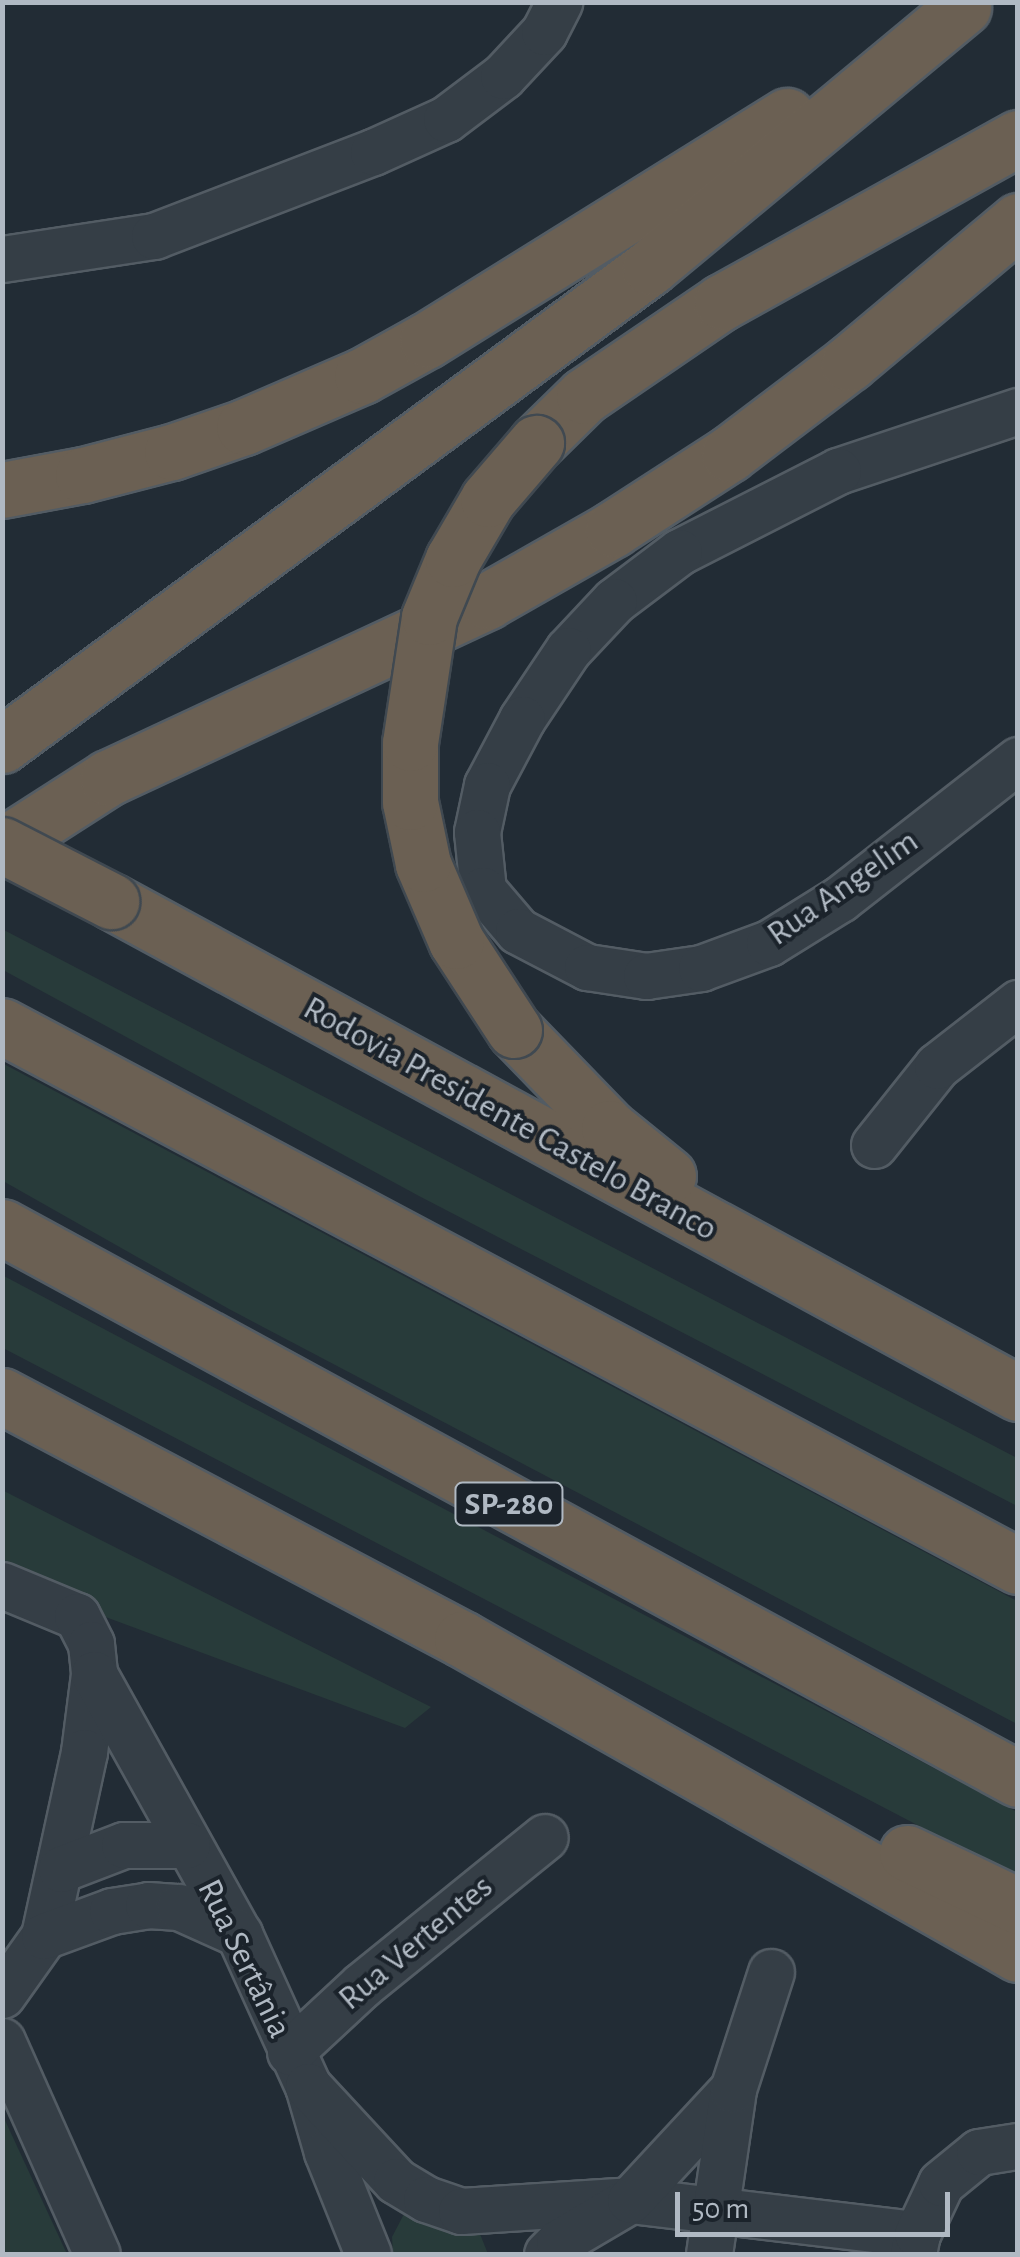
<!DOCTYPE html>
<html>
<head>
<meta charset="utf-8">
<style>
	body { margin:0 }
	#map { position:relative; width:1020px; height:2257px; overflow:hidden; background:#222c35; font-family:"Alegreya Sans",sans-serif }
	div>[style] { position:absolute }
	.green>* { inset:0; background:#283b3a }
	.roads { filter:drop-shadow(2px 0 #535c64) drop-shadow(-2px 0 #535c64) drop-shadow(0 2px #535c64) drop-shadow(0 -2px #535c64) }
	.minor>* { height:45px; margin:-22.5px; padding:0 22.5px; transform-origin:22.5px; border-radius:22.5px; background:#353e46 }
	.highway>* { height:55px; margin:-27.5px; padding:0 27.5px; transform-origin:27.5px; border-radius:27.5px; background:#6b6053 }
	.bridges { filter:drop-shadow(2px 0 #404951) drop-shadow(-2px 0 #404951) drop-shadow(0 2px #404951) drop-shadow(0 -2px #404951) }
	.highway-bridge>* { height:55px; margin:-27.5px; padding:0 27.5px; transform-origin:27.5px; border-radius:27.5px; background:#6b6053 }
	span { translate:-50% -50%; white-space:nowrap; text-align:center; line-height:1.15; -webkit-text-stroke:8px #1b232b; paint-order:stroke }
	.shield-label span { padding:2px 8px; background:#1b232b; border:2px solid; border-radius:8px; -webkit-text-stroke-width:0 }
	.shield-label { font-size:32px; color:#b0b9c3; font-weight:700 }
	.street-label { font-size:35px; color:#b0b9c3 }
	.frame { position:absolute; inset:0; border:5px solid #b0b9c3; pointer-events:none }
	.scale { position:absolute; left:675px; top:2192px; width:275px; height:45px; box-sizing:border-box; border:5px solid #b0b9c3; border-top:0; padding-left:12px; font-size:30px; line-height:35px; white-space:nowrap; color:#b0b9c3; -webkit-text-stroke:8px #1b232b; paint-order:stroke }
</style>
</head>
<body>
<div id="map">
	<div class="green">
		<div style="clip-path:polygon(2px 929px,1017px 1458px,1017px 1506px,419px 1196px,3px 970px)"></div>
		<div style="clip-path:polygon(2px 1063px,1017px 1601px,1017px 1724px,229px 1309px,3px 1181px)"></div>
		<div style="clip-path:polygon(2px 1275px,1017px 1812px,1017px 1877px,3px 1348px)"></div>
		<div style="clip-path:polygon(2px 1490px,431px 1707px,405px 1728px,3px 1579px)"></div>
		<div style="clip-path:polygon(2px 2116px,3px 2116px,67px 2254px,3px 2254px)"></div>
		<div style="clip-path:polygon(404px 2214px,480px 2234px,488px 2254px,393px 2254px,392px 2237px)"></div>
	</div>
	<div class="roads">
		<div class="minor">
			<div style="left:2px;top:259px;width:154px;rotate:-8.6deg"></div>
			<div style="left:154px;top:236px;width:235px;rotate:-21deg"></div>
			<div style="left:373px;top:152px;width:80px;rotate:-24.3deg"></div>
			<div style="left:446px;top:119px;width:71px;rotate:-37deg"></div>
			<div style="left:503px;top:76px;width:60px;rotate:-47deg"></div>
			<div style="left:544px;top:32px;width:34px;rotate:-63deg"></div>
			<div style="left:1018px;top:411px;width:190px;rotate:161.6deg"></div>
			<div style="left:838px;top:471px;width:178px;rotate:153deg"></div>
			<div style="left:679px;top:552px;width:81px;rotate:143deg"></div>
			<div style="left:614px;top:601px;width:67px;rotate:133.2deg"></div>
			<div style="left:568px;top:650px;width:83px;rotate:123.7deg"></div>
			<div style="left:522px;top:719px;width:75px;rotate:117.9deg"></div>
			<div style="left:487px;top:785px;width:48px;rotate:102deg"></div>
			<div style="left:477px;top:832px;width:58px;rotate:84.1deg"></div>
			<div style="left:483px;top:890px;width:54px;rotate:49.5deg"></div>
			<div style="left:518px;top:931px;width:78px;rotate:27.6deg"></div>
			<div style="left:587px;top:967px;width:60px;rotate:8.7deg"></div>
			<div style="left:646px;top:976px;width:56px;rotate:-8.3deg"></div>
			<div style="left:701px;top:968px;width:72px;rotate:-20.2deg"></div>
			<div style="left:769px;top:943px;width:84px;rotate:-31.8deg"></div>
			<div style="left:840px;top:899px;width:226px;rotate:-38deg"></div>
			<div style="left:874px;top:1145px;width:101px;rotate:-51.4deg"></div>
			<div style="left:937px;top:1066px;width:103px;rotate:-37.9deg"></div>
			<div style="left:2px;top:1585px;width:81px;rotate:22.5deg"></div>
			<div style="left:77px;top:1616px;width:31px;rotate:63deg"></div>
			<div style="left:91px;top:1644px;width:30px;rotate:84deg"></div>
			<div style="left:94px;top:1674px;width:79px;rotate:97.3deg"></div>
			<div style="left:84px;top:1752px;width:188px;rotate:102.3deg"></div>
			<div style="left:94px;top:1674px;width:298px;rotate:60.9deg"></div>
			<div style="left:239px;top:1934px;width:167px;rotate:65.6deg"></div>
			<div style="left:308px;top:2086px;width:69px;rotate:73.9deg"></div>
			<div style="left:327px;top:2152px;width:110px;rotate:68.1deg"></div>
			<div style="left:61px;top:1869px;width:67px;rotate:-20.9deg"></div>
			<div style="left:124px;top:1845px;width:63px"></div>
			<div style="left:2px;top:1995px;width:72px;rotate:-54.6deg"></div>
			<div style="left:44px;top:1936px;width:72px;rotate:-20.2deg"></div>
			<div style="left:112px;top:1911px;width:36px;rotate:-9deg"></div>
			<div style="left:148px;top:1905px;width:31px;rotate:4deg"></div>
			<div style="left:179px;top:1907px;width:66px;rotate:24.2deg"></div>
			<div style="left:2px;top:2041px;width:233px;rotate:66deg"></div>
			<div style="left:290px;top:2052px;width:98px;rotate:-42.9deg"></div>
			<div style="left:362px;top:1985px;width:235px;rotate:-39deg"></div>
			<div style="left:308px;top:2086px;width:129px;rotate:47.2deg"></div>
			<div style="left:396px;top:2181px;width:35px;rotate:31deg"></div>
			<div style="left:426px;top:2199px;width:37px;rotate:19deg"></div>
			<div style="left:461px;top:2211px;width:169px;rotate:-3.7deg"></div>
			<div style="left:630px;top:2200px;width:289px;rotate:6.8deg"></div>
			<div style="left:547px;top:2254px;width:17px;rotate:-45deg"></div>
			<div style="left:559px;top:2242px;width:82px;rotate:-30.6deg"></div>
			<div style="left:630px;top:2200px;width:151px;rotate:-47.1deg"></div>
			<div style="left:709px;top:2254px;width:167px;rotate:-81.7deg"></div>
			<div style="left:733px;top:2089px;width:123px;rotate:-72deg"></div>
			<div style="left:913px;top:2254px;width:20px;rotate:-79deg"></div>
			<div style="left:917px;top:2234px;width:56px;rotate:-64.8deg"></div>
			<div style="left:941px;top:2183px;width:49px;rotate:-39.2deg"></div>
			<div style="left:979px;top:2152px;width:39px;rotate:-9deg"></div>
		</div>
		<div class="highway">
			<div style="left:536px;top:443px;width:67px;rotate:-44.4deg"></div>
			<div style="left:584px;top:396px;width:167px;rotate:-34.3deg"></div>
			<div style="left:722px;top:302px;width:338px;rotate:-29deg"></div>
			<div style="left:2px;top:490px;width:82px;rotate:-10.5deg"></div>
			<div style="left:83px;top:475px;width:92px;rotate:-14.5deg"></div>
			<div style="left:172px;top:452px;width:76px;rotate:-19.1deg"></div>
			<div style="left:244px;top:427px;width:129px;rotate:-23.4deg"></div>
			<div style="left:362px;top:376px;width:74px;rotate:-29deg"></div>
			<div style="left:427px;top:340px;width:424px;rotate:-31.9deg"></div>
			<div style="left:2px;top:745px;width:805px;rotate:-36.41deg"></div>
			<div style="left:650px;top:267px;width:407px;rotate:-39.7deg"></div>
			<div style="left:2px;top:846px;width:126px;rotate:-32.7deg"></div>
			<div style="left:108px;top:778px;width:418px;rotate:-25deg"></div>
			<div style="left:487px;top:601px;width:145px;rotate:-29.7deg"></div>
			<div style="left:613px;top:529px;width:138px;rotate:-32.9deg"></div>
			<div style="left:729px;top:454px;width:151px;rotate:-37.2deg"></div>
			<div style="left:849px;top:363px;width:221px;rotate:-40deg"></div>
			<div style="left:111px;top:901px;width:1032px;rotate:28.48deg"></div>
			<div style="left:2px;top:1026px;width:1151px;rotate:27.99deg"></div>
			<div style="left:514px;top:1030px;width:136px;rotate:45.9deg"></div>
			<div style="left:609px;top:1128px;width:76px;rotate:39.1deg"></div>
			<div style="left:2px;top:1227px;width:1156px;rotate:28.52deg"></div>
			<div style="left:2px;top:1396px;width:520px;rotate:27.85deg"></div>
			<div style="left:462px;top:1639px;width:639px;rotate:29.53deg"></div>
			<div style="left:907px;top:1853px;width:123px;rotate:25.5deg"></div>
		</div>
	</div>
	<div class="bridges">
		<div class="highway-bridge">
			<div style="left:2px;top:845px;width:123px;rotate:27.2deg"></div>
			<div style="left:514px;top:1030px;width:106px;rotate:-123.1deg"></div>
			<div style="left:456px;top:941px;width:84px;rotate:-113.2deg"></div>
			<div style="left:423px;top:864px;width:63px;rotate:-101.8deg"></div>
			<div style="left:410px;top:802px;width:59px;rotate:-90deg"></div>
			<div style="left:410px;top:743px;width:127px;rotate:-81.4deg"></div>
			<div style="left:429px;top:617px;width:63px;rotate:-67.5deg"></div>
			<div style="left:453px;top:559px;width:69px;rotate:-59.7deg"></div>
			<div style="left:488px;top:499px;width:74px;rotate:-49.4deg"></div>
		</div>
	</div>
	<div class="shield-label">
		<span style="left:509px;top:1504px">SP-280</span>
	</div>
	<div class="street-label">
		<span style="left:843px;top:888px;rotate:-35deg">Rua Angelim</span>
		<span style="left:510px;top:1119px;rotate:29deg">Rodovia Presidente Castelo Branco</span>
		<span style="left:416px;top:1943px;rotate:-40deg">Rua Vertentes</span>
		<span style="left:244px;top:1959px;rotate:64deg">Rua Sertânia</span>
	</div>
	<div class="frame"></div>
	<div class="scale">50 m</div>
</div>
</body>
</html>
